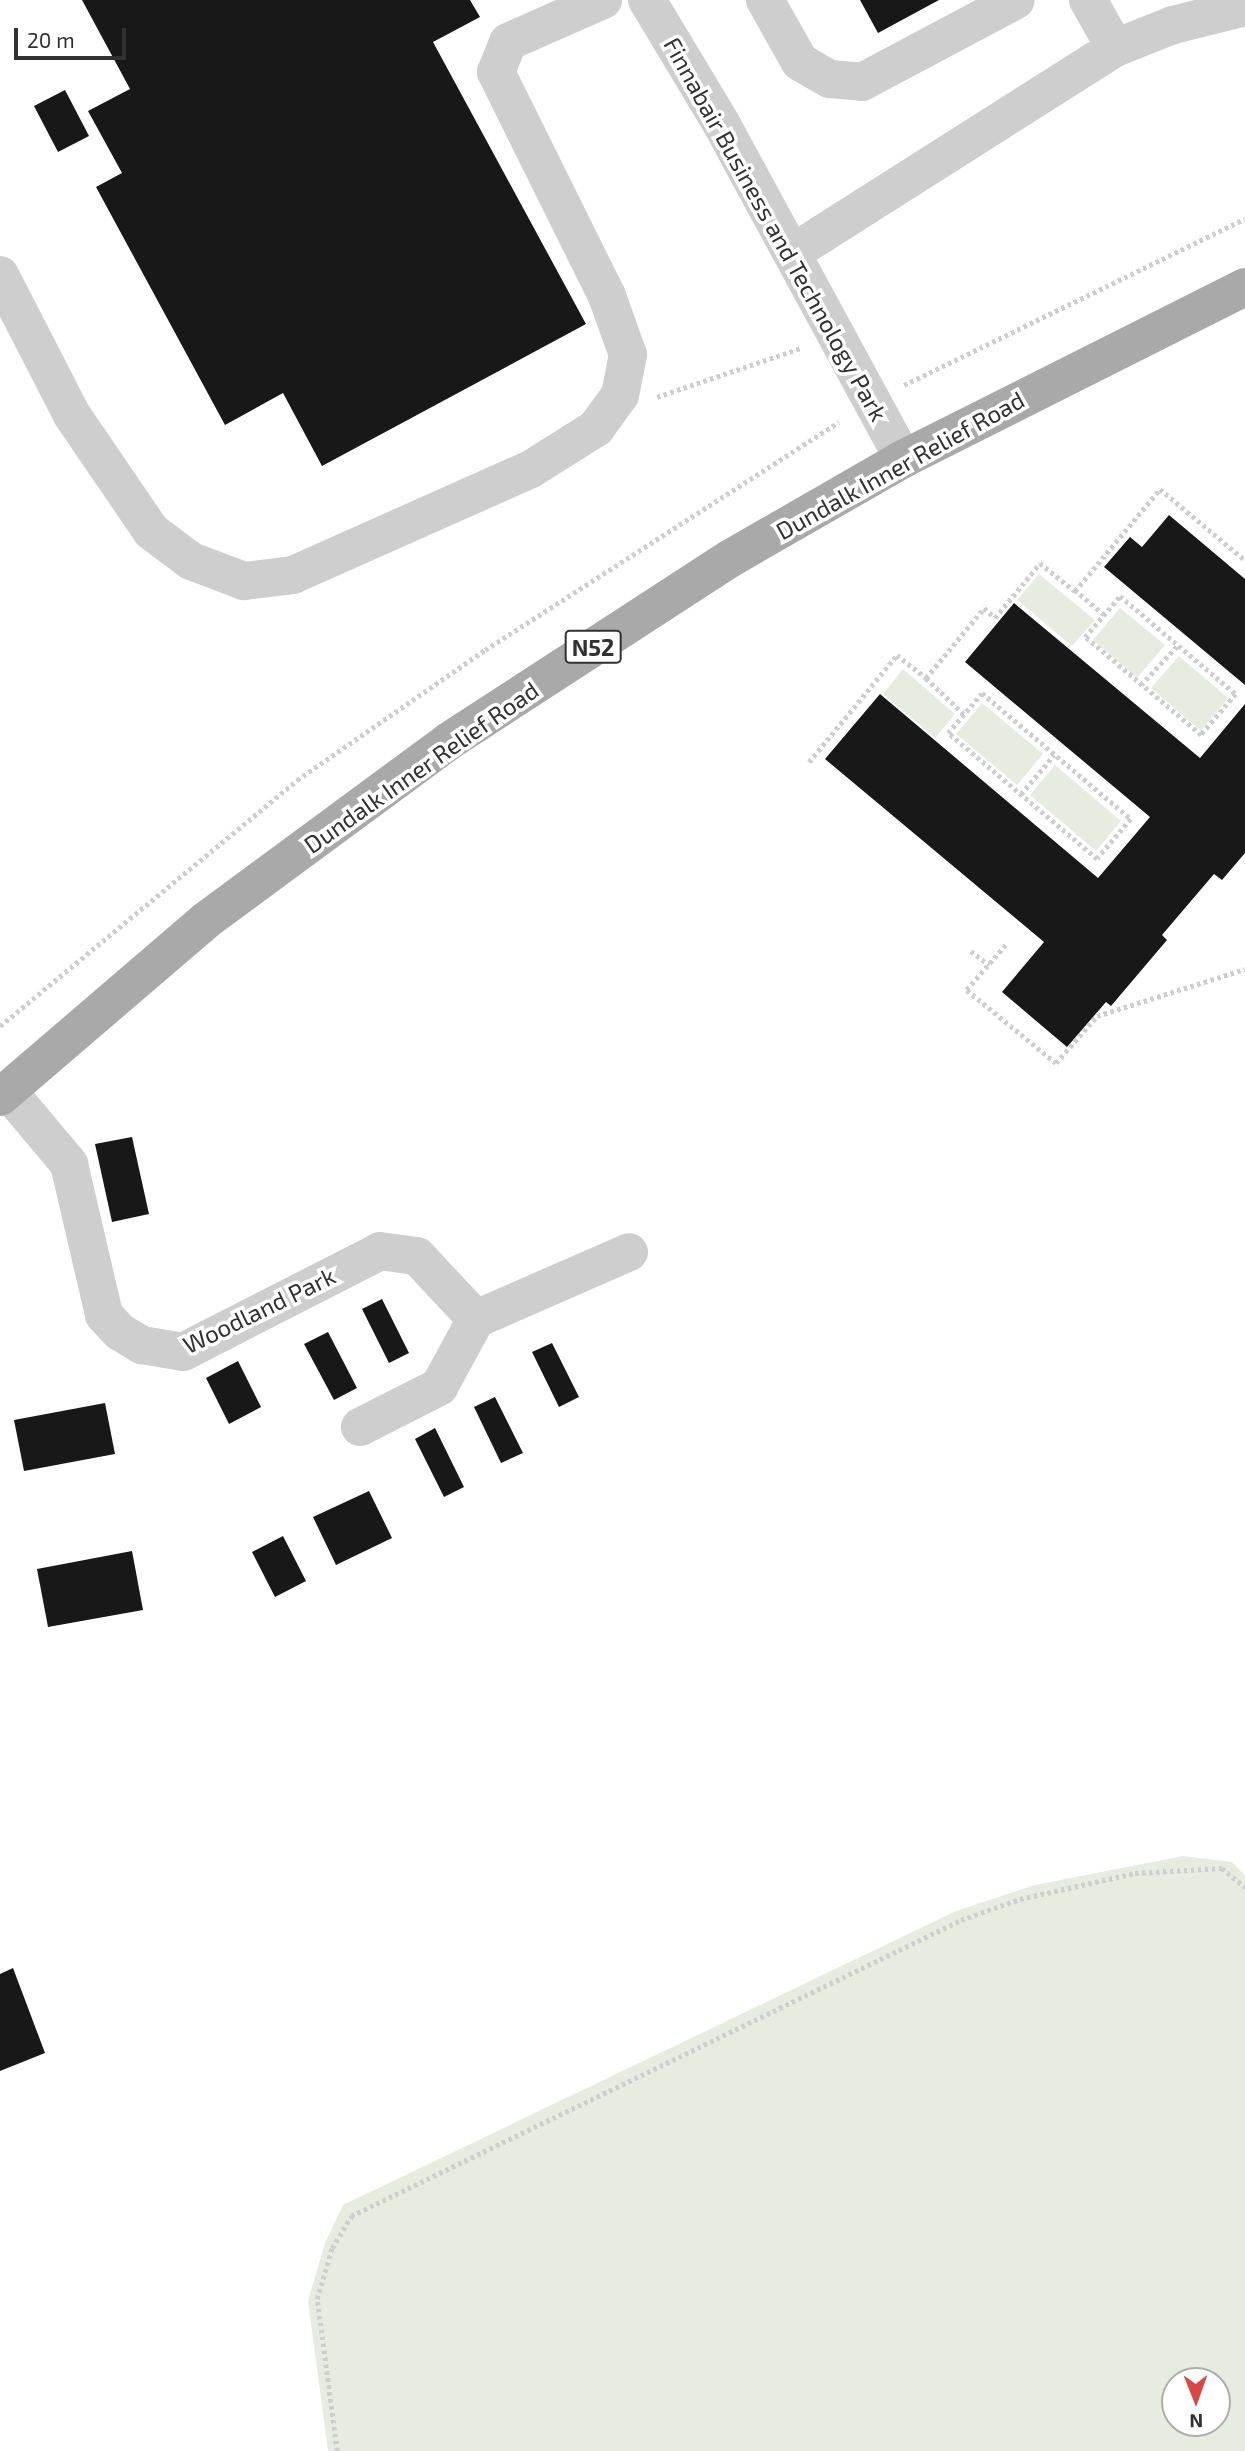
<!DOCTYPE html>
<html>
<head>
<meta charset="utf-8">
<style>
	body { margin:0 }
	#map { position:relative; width:1245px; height:2451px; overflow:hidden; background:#fff; font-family:"Exo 2",sans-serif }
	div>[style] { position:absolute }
	.green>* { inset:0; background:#e6ede0 }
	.building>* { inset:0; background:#181818 }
	.path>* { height:4.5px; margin-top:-2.25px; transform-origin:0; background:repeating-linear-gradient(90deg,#cecece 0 3.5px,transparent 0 7px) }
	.minor>* { height:38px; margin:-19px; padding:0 19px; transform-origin:19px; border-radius:19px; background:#cecece }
	.major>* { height:38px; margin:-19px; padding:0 19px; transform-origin:19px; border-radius:19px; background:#a9a9a9 }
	span { translate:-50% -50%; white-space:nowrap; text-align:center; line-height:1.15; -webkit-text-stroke:7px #fff; paint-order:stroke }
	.shield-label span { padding:2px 5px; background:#fff; border:2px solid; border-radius:5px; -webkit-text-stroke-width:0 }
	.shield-label { font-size:23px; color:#313131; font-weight:700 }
	.street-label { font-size:24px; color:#313131 }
	.north { position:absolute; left:1161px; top:2367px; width:70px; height:70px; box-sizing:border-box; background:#fff; border:2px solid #adadad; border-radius:50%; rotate:179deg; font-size:19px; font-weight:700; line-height:28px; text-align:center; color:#313131 }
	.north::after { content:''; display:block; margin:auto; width:24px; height:32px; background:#da4641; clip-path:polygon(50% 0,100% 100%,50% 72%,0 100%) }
	.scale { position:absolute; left:14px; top:28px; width:112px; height:32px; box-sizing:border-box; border:4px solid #313131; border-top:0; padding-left:9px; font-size:21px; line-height:24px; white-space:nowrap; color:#313131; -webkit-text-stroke:5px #fff; paint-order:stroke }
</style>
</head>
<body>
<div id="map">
	<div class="green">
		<div style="clip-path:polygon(1039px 574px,1095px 620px,1072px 646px,1017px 600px)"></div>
		<div style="clip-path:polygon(1120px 608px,1165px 645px,1137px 678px,1093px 640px)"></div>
		<div style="clip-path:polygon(1179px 656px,1228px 698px,1201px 731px,1151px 688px)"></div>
		<div style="clip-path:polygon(903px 669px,955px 714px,935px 738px,883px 694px)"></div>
		<div style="clip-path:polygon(982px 703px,1043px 754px,1017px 785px,956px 734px)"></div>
		<div style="clip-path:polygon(1055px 765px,1121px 821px,1096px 851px,1030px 795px)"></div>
		<div style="clip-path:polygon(evenodd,1183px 1856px,1232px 1862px,1245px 1876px,1245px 2451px,328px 2451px,308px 2301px,325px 2243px,343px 2205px,956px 1911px,1035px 1885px,1183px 1856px,1175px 2381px,1217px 2381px,1217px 2423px,1175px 2423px,1175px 2381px)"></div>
	</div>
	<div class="building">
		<div style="clip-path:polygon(82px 0,470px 0,480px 17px,433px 42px,586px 324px,322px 466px,283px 393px,225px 425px,96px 187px,122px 173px,88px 111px,130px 89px)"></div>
		<div style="clip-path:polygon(860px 0,939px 0,878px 33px)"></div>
		<div style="clip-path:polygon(65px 90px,89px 136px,58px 152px,34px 106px)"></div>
		<div style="clip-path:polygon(1169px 515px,1245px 579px,1245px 685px,1104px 567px,1130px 537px,1142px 547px)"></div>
		<div style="clip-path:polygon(1014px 603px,1200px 758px,1245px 704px,1245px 853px,1222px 880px,1214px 874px,1162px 935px,1167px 940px,1111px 1006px,1106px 1002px,1067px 1047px,1002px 992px,1044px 942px,825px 759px,880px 694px,1098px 878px,1150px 817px,965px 662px)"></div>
		<div style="clip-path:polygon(132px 1137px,149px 1214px,112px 1222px,95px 1144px)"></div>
		<div style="clip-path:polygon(382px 1299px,409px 1353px,389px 1363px,362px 1309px)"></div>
		<div style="clip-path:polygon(328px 1332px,357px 1388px,334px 1400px,304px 1344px)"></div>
		<div style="clip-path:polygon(552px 1343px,579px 1397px,559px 1407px,532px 1352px)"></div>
		<div style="clip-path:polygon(238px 1361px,261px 1407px,229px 1424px,206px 1378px)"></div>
		<div style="clip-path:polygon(495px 1397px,523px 1453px,501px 1463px,474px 1407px)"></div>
		<div style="clip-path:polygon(105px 1403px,115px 1454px,24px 1471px,14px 1420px)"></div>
		<div style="clip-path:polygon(435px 1428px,464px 1487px,444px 1497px,415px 1439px)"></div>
		<div style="clip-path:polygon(369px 1491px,392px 1538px,336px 1565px,313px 1517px)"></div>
		<div style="clip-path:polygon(283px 1536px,306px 1581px,275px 1597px,252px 1552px)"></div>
		<div style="clip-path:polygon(132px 1551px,143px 1610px,48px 1627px,37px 1569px)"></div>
		<div style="clip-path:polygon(13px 1968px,45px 2053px,0 2071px,0 1974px)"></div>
	</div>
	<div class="path">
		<div style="left:904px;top:385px;width:379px;rotate:-26deg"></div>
		<div style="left:657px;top:397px;width:152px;rotate:-18.8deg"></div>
		<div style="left:1120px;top:596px;width:152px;rotate:40.2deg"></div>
		<div style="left:1236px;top:694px;width:54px;rotate:130.5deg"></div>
		<div style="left:1201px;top:735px;width:152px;rotate:-139.8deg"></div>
		<div style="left:1085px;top:637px;width:54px;rotate:-49.5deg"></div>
		<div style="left:1104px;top:615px;width:38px;rotate:-140deg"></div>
		<div style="left:1075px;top:591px;width:133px;rotate:-50.2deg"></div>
		<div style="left:1160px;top:489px;width:111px;rotate:39.9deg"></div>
		<div style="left:926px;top:678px;width:52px;rotate:43.5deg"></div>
		<div style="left:1141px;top:685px;width:54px;rotate:-47.2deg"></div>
		<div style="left:982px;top:693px;width:195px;rotate:40.2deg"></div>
		<div style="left:1131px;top:819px;width:52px;rotate:130.4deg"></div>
		<div style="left:1097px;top:859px;width:195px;rotate:-139.8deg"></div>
		<div style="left:948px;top:733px;width:52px;rotate:-49.6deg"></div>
		<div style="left:809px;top:762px;width:139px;rotate:-50.6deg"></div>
		<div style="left:897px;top:655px;width:37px;rotate:38deg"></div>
		<div style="left:926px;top:678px;width:91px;rotate:-50.4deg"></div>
		<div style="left:984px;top:608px;width:15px;rotate:42deg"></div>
		<div style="left:995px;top:618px;width:71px;rotate:-50.7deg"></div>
		<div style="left:1040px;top:563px;width:45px;rotate:38.7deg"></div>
		<div style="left:1021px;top:794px;width:51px;rotate:-49.8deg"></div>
		<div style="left:1006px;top:945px;width:60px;rotate:130.9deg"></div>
		<div style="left:967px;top:990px;width:115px;rotate:39.4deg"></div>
		<div style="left:1056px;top:1063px;width:62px;rotate:-48.9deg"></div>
		<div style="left:1097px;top:1016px;width:155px;rotate:-17.6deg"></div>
		<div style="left:971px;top:951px;width:23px;rotate:38deg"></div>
		<div style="left:0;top:1026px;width:386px;rotate:-39.6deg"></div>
		<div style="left:297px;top:780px;width:229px;rotate:-34.7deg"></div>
		<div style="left:485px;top:650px;width:421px;rotate:-32.8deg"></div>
		<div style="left:337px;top:2451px;width:153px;rotate:-97.5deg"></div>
		<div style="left:317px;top:2299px;width:53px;rotate:-73.6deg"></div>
		<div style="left:332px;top:2248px;width:37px;rotate:-59deg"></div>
		<div style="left:351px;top:2216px;width:678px;rotate:-25.88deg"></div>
		<div style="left:961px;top:1920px;width:63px;rotate:-19.6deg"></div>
		<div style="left:1020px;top:1899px;width:118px;rotate:-12.7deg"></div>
		<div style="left:1135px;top:1873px;width:87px;rotate:-3.3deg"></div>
		<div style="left:1222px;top:1868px;width:30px;rotate:40deg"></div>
	</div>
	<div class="minor">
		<div style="left:647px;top:0;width:146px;rotate:59deg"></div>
		<div style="left:722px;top:125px;width:380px;rotate:61.5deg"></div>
		<div style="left:765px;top:0;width:71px;rotate:60.6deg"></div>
		<div style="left:800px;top:62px;width:34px;rotate:30deg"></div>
		<div style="left:830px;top:79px;width:32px;rotate:5deg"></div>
		<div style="left:862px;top:82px;width:174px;rotate:-28deg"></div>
		<div style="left:1088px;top:0;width:55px;rotate:60.6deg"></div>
		<div style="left:792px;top:253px;width:383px;rotate:-32.4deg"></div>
		<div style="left:1115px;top:48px;width:62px;rotate:-21.6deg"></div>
		<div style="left:1173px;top:25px;width:74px;rotate:-14deg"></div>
		<div style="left:0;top:275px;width:157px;rotate:62.8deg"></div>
		<div style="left:72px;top:415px;width:140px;rotate:55.7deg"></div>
		<div style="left:151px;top:531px;width:50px;rotate:36.9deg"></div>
		<div style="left:191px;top:561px;width:57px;rotate:20.7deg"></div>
		<div style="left:244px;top:581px;width:49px;rotate:-7deg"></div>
		<div style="left:293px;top:575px;width:261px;rotate:-24deg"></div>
		<div style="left:531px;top:469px;width:77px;rotate:-32.2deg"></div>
		<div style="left:596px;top:428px;width:41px;rotate:-54deg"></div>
		<div style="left:620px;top:395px;width:41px;rotate:-78.7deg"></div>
		<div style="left:628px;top:355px;width:63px;rotate:-109.6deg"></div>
		<div style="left:607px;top:296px;width:250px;rotate:-116.4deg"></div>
		<div style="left:496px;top:72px;width:32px;rotate:-68deg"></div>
		<div style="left:508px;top:42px;width:104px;rotate:-23.9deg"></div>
		<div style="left:7px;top:1090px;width:97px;rotate:50deg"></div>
		<div style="left:69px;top:1164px;width:155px;rotate:76.9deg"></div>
		<div style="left:104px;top:1315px;width:23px;rotate:47deg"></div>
		<div style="left:120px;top:1332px;width:26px;rotate:31deg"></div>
		<div style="left:142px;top:1345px;width:42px;rotate:9.7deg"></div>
		<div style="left:183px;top:1352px;width:221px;rotate:-27.1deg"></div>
		<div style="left:380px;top:1251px;width:37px;rotate:8deg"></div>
		<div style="left:417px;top:1256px;width:86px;rotate:46.9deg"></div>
		<div style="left:360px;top:1427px;width:89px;rotate:-26.9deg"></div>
		<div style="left:439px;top:1387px;width:77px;rotate:-61.4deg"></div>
		<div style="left:476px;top:1319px;width:167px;rotate:-23.6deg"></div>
	</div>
	<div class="major">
		<div style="left:0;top:1097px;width:270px;rotate:-40.6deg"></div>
		<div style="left:205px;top:921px;width:303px;rotate:-36.4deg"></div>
		<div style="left:449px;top:741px;width:336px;rotate:-33deg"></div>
		<div style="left:731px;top:558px;width:198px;rotate:-29.9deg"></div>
		<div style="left:903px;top:459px;width:383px;rotate:-26.7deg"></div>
	</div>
	<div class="shield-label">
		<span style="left:593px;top:647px">N52</span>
	</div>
	<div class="street-label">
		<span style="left:776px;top:229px;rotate:61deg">Finnabair Business and Technology Park</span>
		<span style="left:900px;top:465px;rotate:-29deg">Dundalk Inner Relief Road</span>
		<span style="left:421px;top:767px;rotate:-35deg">Dundalk Inner Relief Road</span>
		<span style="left:259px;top:1310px;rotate:-26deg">Woodland Park</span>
	</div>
	<div class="north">N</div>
	<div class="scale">20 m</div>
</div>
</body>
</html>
